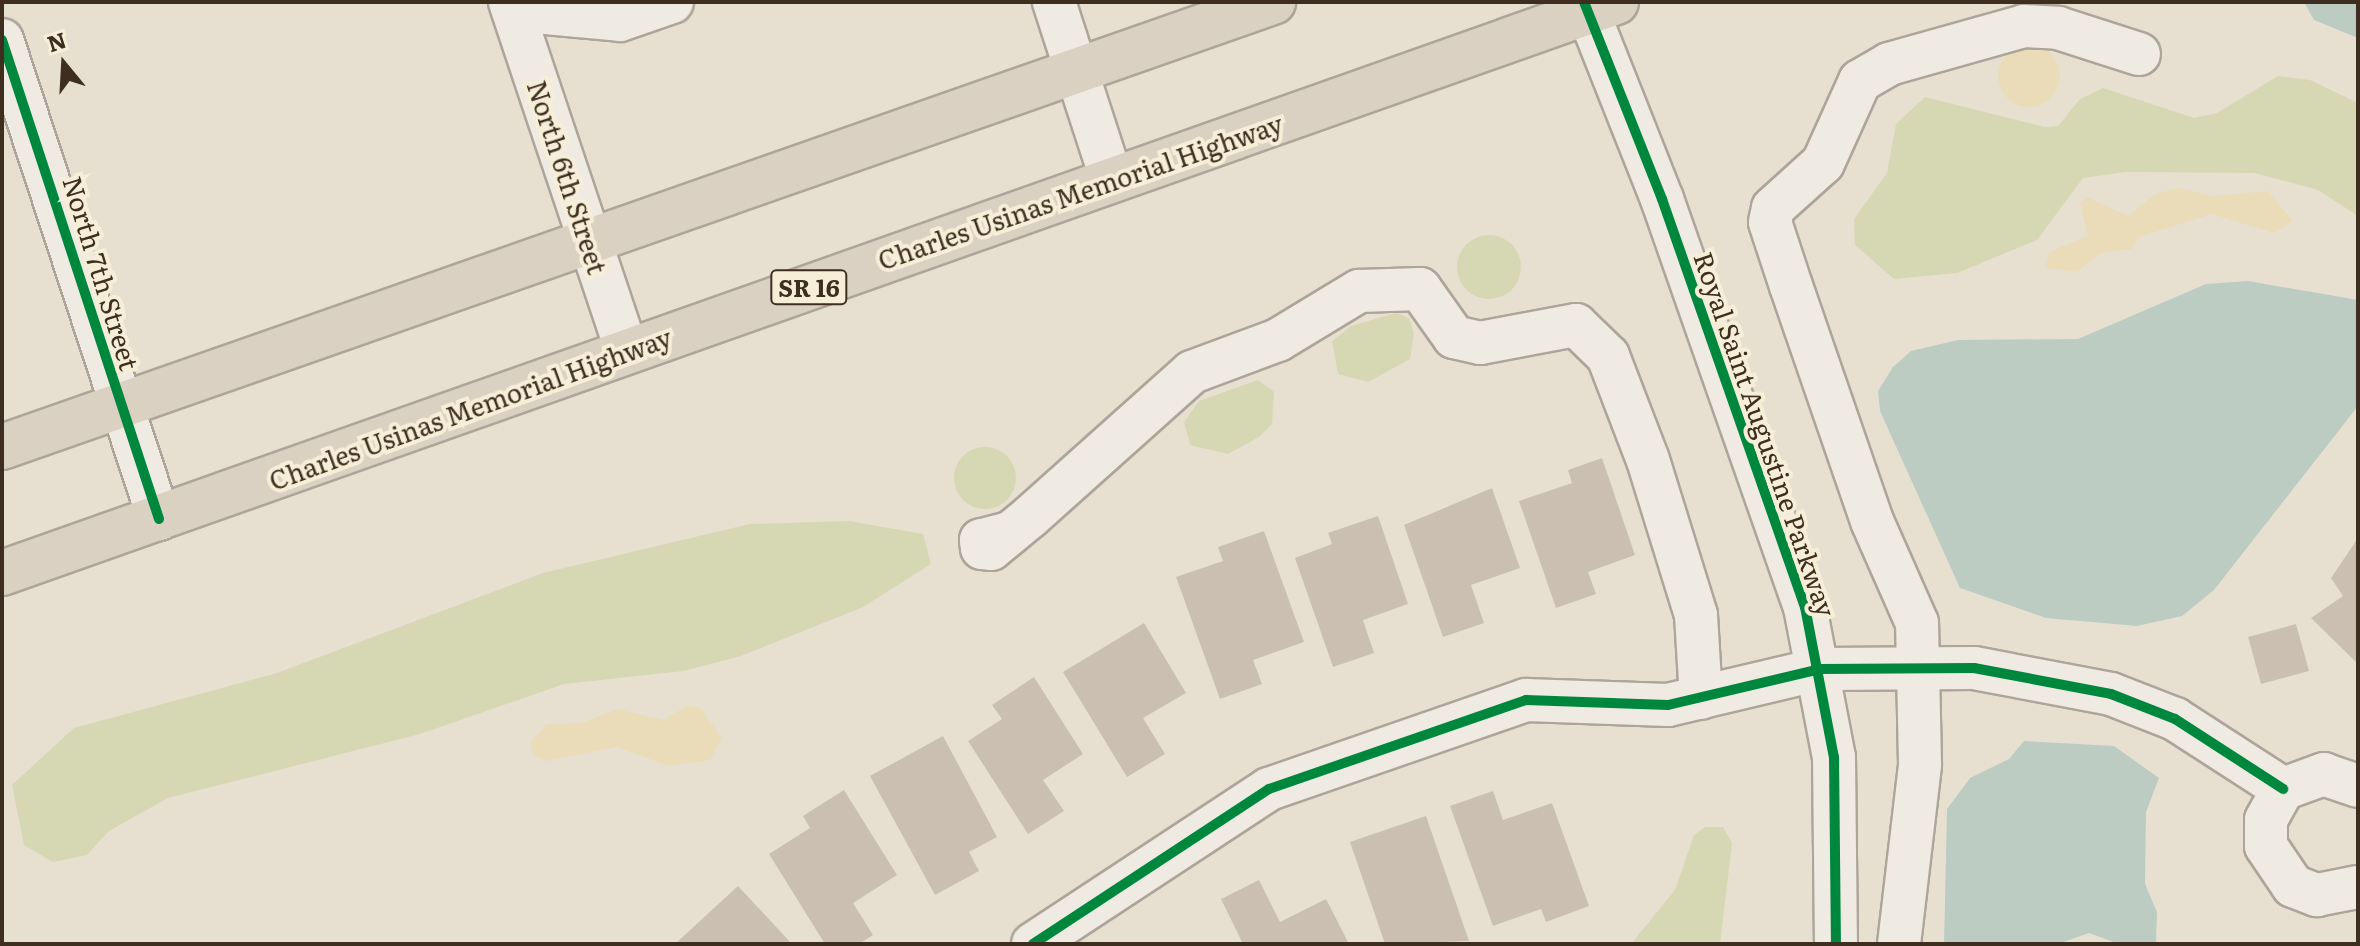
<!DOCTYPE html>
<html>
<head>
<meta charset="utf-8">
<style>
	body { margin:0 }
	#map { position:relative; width:2360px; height:946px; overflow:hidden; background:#e7e0d1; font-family:Literata,serif }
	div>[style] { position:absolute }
	.green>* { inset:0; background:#d6d7b3 }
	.round { border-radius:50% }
	.sand>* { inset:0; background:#eadcb9 }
	.water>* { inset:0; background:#bcccc2 }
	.building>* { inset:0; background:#cbbfb2 }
	.roads { filter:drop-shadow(2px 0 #ada599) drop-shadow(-2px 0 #ada599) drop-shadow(0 2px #ada599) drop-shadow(0 -2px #ada599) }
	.minor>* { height:42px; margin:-21px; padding:0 21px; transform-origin:21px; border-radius:21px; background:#efebe3 }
	.highway>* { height:44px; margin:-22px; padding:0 22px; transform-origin:22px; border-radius:22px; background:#dad1c2 }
	.cycleway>* { height:10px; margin:-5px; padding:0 5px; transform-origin:5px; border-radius:5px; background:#00873e }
	span { translate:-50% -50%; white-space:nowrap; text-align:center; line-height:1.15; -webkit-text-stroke:8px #f7eed8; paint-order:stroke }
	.shield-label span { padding:2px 6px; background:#f7eed8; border:2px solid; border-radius:6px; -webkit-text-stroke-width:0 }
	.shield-label { font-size:24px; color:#3d2e20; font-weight:700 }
	.street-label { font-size:26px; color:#3d2e20 }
	.frame { position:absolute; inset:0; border:4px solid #3d2e20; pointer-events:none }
	.north { position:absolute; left:24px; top:24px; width:80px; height:80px; -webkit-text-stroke:6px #f7eed8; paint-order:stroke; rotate:342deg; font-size:22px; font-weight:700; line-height:32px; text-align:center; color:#3d2e20 }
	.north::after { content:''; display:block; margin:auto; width:28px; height:36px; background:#3d2e20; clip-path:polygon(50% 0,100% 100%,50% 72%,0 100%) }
</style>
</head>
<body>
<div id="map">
	<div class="green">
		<div style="clip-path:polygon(2278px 76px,2310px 80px,2358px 103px,2358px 216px,2318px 190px,2255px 173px,2125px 172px,2083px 178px,2037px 240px,1957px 273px,1894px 279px,1855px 245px,1854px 219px,1887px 173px,1896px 124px,1925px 97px,2045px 127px,2058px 126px,2080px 99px,2103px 88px,2194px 118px,2217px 113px)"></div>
		<div class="round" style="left:1457px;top:235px;width:64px;height:64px"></div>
		<div style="clip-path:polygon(1396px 313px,1409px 318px,1414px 333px,1410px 359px,1368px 382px,1338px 374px,1332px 341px,1351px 326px)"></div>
		<div style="clip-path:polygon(1258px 380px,1274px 392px,1272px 424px,1259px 437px,1228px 454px,1190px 445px,1184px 422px,1199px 401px)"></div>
		<div class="round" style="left:954px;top:447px;width:62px;height:62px"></div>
		<div style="clip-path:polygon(849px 521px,923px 534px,931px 564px,863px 607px,741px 656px,683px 671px,564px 684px,420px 734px,168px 798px,109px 831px,87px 855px,53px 862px,24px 845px,12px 785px,74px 728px,277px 673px,543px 573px,750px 524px)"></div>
		<div style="clip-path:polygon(1705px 827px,1723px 827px,1732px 843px,1720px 944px,1631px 944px,1675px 890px,1694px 835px)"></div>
	</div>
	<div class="sand">
		<div class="round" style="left:1998px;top:45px;width:62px;height:62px"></div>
		<div style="clip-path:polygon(2179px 188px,2212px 196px,2268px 191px,2293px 221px,2274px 233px,2212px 214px,2139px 237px,2132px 249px,2101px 253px,2077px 272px,2046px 268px,2049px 252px,2088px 236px,2080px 203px,2087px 197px,2128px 216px,2155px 194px)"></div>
		<div style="clip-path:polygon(686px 706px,699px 707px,722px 738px,710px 760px,669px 766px,617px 747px,546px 761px,533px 755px,530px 742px,547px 724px,582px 723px,617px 709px,664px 720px)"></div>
	</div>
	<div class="water">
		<div style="clip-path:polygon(2304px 2px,2358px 2px,2358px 38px,2314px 20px)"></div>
		<div style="clip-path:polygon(2248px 281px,2358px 300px,2358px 406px,2214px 590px,2182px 616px,2137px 626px,2046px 618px,1960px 588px,1880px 411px,1878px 391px,1893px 367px,1911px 351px,1958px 340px,2078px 339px,2206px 284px)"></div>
		<div style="clip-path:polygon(2024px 741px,2114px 746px,2159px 778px,2146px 812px,2145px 884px,2157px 912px,2156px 942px,2119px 944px,2089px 933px,2058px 944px,1944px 944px,1947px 809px,1970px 778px,2009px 759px)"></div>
	</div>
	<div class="building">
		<div style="clip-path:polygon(1602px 458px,1635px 555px,1588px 572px,1596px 594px,1556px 608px,1519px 501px,1572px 483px,1568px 470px)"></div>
		<div style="clip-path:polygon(1492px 488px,1520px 568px,1471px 585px,1484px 623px,1443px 637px,1404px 525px)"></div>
		<div style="clip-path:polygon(1378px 516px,1408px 604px,1363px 620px,1374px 653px,1333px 667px,1295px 558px,1332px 544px,1328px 533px)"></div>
		<div style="clip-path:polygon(1264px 531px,1304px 642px,1253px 660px,1262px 684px,1220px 699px,1176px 577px,1223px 561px,1218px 547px)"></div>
		<div style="clip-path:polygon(2358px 538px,2358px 664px,2311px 618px,2343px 596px,2331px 578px)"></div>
		<div style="clip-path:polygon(1144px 623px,1186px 693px,1143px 718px,1165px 754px,1127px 777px,1063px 672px)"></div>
		<div style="clip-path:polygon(2296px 624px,2309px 671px,2261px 684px,2248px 637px)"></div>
		<div style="clip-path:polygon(1034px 677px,1083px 754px,1043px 780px,1064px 811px,1028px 834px,968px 741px,1002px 719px,992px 705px)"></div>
		<div style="clip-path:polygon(943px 736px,997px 837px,969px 852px,979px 871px,935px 895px,870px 776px)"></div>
		<div style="clip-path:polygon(844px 790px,897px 875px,853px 903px,873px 935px,859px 944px,825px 944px,769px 854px,810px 828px,803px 816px)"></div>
		<div style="clip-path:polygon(1493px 791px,1503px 820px,1552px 803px,1589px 906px,1546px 922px,1541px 909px,1493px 926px,1450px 806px)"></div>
		<div style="clip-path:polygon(1426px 816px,1469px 941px,1385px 944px,1350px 842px)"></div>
		<div style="clip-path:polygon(1259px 880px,1280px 922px,1326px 899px,1349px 944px,1243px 944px,1221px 899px)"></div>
		<div style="clip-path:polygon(738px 886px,792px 944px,675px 944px)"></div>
	</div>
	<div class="roads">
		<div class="minor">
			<div style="left:510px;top:2px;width:368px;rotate:71.5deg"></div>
			<div style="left:1054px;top:2px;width:188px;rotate:72deg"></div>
			<div style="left:1584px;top:2px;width:212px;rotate:68.4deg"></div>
			<div style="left:1662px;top:199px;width:432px;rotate:70.7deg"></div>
			<div style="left:1805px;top:607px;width:153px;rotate:79.1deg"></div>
			<div style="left:1834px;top:757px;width:187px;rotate:89.4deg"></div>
			<div style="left:513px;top:10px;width:107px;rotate:5.3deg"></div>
			<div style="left:620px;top:20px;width:55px;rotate:-19.1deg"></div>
			<div style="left:2px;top:40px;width:504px;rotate:71.85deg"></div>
			<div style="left:1010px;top:533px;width:30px;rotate:166deg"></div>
			<div style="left:981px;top:540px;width:8px;rotate:83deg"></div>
			<div style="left:982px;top:548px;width:9px;rotate:6deg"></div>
			<div style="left:991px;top:549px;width:52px;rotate:-39.5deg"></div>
			<div style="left:1031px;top:516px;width:216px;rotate:-41.8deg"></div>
			<div style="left:1192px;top:372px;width:92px;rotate:-20.4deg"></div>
			<div style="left:1278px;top:340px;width:95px;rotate:-31.2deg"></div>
			<div style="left:1359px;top:291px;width:61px;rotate:-1.9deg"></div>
			<div style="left:1420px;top:289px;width:59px;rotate:54.7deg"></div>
			<div style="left:1454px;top:337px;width:27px;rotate:13deg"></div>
			<div style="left:1480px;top:343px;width:98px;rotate:-10.6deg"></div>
			<div style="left:1576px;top:325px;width:45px;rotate:44.1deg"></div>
			<div style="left:1608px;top:356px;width:111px;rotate:69deg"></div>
			<div style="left:1648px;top:460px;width:162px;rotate:72.8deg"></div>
			<div style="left:1696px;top:615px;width:83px;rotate:86.6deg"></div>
			<div style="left:2358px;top:786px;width:36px;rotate:-161deg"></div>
			<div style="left:2324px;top:774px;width:44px;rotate:159.9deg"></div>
			<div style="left:2283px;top:789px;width:35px;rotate:119deg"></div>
			<div style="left:2266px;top:820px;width:26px;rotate:90deg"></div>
			<div style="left:2266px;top:846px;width:48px;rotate:56deg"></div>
			<div style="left:2293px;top:886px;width:26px;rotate:21deg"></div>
			<div style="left:2317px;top:895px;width:42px;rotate:-11deg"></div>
			<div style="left:1033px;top:944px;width:282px;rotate:-33.3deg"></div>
			<div style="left:1269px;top:789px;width:272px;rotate:-19.1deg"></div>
			<div style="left:1526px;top:700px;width:142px;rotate:2deg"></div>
			<div style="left:1668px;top:705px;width:156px;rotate:-13.3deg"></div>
			<div style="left:1820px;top:669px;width:154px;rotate:-0.4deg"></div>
			<div style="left:1974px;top:668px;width:139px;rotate:10.7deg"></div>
			<div style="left:2111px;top:694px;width:69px;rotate:21.3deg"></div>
			<div style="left:2175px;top:719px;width:129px;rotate:32.9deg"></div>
			<div style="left:1899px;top:944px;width:181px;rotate:-83.3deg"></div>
			<div style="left:1920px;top:764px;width:141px;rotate:-91.2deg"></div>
			<div style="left:1917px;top:623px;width:111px;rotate:-113.8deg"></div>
			<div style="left:1872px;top:521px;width:249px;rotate:-109deg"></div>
			<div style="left:1791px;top:286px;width:67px;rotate:-108.2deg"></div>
			<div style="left:1770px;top:222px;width:14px;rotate:-78deg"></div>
			<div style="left:1773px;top:208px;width:67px;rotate:-42deg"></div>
			<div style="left:1823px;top:163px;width:90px;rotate:-65.7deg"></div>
			<div style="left:1860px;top:81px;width:34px;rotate:-30deg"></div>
			<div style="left:1889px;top:64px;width:140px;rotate:-15.7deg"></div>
			<div style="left:2024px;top:26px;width:34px;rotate:3deg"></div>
			<div style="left:2058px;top:28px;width:85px;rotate:17.8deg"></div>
		</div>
		<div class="highway">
			<div style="left:2px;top:447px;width:1347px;rotate:-19.3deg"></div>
			<div style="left:2px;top:573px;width:1712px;rotate:-19.48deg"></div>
		</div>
	</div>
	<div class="cycleway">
		<div style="left:1584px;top:2px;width:212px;rotate:68.4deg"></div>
		<div style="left:1662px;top:199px;width:432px;rotate:70.7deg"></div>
		<div style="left:1805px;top:607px;width:153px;rotate:79.1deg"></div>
		<div style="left:1834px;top:757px;width:187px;rotate:89.4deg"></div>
		<div style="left:2px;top:40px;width:504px;rotate:71.85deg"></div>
		<div style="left:1033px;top:944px;width:282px;rotate:-33.3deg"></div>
		<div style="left:1269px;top:789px;width:272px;rotate:-19.1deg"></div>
		<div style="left:1526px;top:700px;width:142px;rotate:2deg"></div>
		<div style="left:1668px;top:705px;width:156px;rotate:-13.3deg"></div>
		<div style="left:1820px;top:669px;width:154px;rotate:-0.4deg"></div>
		<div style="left:1974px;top:668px;width:139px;rotate:10.7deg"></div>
		<div style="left:2111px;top:694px;width:69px;rotate:21.3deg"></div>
		<div style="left:2175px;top:719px;width:129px;rotate:32.9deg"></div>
	</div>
	<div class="shield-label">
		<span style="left:809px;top:287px">SR 16</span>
	</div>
	<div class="street-label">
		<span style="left:568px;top:177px;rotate:72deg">North 6th Street</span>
		<span style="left:1080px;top:191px;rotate:-19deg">Charles Usinas Memorial Highway</span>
		<span style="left:102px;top:273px;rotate:73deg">North 7th Street</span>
		<span style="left:470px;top:408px;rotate:-20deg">Charles Usinas Memorial Highway</span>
		<span style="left:1766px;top:434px;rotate:71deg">Royal Saint Augustine Parkway</span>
	</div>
	<div class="frame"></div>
	<div class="north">N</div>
</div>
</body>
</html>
